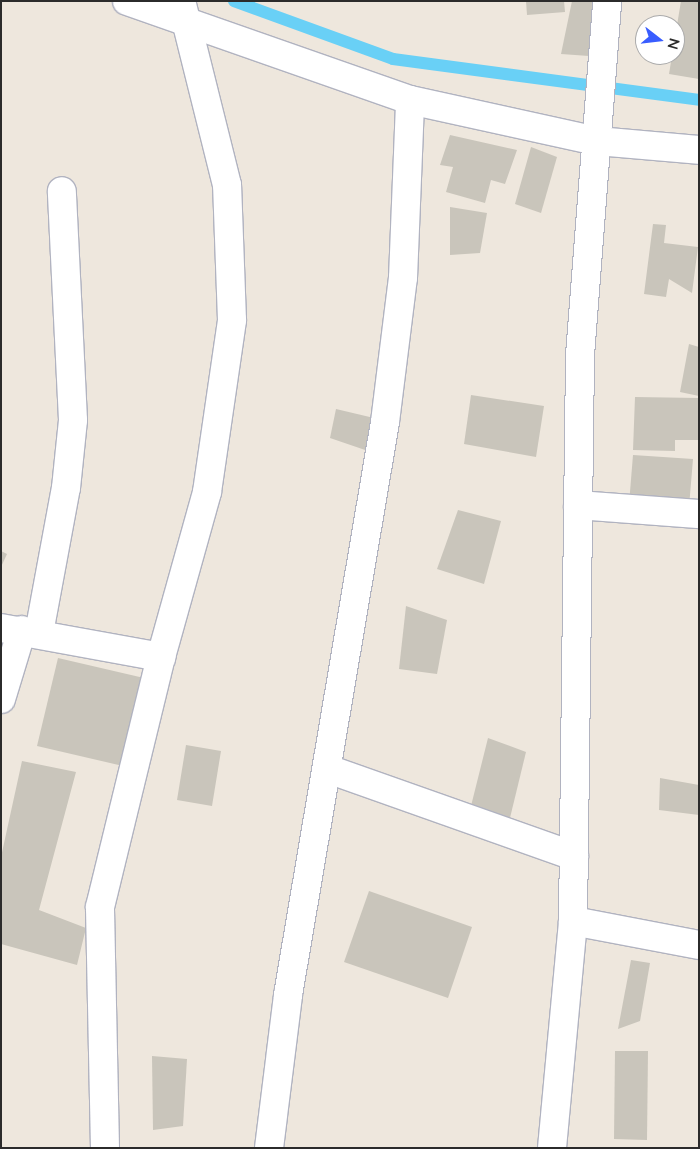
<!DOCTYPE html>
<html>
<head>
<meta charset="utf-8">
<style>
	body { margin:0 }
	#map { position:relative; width:700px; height:1149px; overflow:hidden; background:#eee7dd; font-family:Lato,sans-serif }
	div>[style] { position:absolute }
	.stream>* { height:12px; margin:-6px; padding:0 6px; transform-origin:6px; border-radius:6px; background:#69d0f6 }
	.building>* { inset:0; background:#c9c5bb }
	.roads { filter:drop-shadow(1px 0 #b1b3c0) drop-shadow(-1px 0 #b1b3c0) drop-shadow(0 1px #b1b3c0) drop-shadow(0 -1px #b1b3c0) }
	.street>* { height:28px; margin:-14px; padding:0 14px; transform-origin:14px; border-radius:14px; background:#fff }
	span { translate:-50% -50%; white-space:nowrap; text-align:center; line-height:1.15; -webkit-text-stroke:4px #fff; paint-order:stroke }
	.frame { position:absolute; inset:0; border:2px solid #2b2b2b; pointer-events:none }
	.north { position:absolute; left:635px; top:15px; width:50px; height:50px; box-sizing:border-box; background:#fff; border:1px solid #aaa; border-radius:50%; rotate:106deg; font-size:14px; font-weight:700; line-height:20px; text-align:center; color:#2b2b2b }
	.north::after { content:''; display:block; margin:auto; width:18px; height:22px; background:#395dff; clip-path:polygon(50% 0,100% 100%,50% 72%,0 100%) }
</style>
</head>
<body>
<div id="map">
	<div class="stream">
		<div style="left:234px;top:1px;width:169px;rotate:20deg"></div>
		<div style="left:393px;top:59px;width:309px;rotate:7.6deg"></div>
	</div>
	<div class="building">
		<div style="clip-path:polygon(526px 1px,564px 1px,565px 12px,527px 15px)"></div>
		<div style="clip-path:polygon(572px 1px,612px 1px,603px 57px,561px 54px)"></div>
		<div style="clip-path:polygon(681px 1px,699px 1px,699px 79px,669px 74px)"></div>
		<div style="clip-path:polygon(450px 135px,517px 150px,505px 184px,491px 180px,485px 203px,446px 192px,453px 167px,440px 165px)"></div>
		<div style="clip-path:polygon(531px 147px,557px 157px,541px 213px,515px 204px)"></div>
		<div style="clip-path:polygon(450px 207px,487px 213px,480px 253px,450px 255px)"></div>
		<div style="clip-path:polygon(653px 224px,666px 225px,664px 243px,698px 247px,692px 293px,669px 279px,666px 297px,644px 294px)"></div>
		<div style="clip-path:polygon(689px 344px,699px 347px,699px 396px,680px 392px)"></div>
		<div style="clip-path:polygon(471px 395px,544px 406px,536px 457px,464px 444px)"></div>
		<div style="clip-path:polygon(635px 397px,699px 398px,699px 440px,675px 440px,675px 451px,633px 450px)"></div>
		<div style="clip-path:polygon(336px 409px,374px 418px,371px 452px,330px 438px)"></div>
		<div style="clip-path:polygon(633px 455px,693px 459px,689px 507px,629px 504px)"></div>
		<div style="clip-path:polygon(458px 510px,501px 521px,484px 584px,437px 569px)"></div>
		<div style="clip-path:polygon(1px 551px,7px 554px,1px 567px)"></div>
		<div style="clip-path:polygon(406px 606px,447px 620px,437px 674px,399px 669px)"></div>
		<div style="clip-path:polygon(58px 658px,144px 678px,123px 766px,37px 746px)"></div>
		<div style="clip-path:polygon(488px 738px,526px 752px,509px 822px,470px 810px)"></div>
		<div style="clip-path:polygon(186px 745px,221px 751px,212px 806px,177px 800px)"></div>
		<div style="clip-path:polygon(22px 761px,76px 772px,39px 910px,86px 928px,77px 965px,1px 944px,1px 857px)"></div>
		<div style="clip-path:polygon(660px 778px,699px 785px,699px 815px,659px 810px)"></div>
		<div style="clip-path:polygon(369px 891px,472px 927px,448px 998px,344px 962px)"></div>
		<div style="clip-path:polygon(631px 960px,650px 963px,640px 1021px,618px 1029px)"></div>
		<div style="clip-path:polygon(615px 1051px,648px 1051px,647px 1140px,614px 1139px)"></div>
		<div style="clip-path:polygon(152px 1056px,187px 1059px,183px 1126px,153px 1130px)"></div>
	</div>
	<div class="roads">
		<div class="street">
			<div style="left:127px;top:1px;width:300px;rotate:19.3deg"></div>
			<div style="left:410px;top:100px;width:191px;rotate:12.4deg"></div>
			<div style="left:597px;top:141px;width:102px;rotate:5deg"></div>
			<div style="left:578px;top:505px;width:121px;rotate:4.3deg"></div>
			<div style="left:1px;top:628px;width:163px;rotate:10.3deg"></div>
			<div style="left:39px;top:633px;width:147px;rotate:-79.5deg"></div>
			<div style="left:66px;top:488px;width:68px;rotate:-84.1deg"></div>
			<div style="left:73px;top:420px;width:229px;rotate:-92.8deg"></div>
			<div style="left:1px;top:699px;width:72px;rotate:-73.1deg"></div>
			<div style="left:328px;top:769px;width:261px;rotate:19.5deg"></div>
			<div style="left:573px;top:921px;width:128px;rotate:10.8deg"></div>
			<div style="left:105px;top:1148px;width:241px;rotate:-91.2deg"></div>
			<div style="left:100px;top:907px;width:257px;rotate:-76.3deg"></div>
			<div style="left:161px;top:657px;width:171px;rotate:-74.4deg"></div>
			<div style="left:207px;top:492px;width:174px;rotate:-81.7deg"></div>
			<div style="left:232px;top:320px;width:135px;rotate:-92.1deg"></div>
			<div style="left:227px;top:185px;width:190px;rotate:-104deg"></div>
			<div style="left:269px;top:1148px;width:154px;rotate:-82.9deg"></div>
			<div style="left:288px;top:995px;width:581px;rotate:-80.39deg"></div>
			<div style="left:385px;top:422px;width:145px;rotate:-82.9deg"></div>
			<div style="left:403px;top:278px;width:178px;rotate:-87.7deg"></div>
			<div style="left:552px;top:1148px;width:228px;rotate:-84.7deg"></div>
			<div style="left:573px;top:921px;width:566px;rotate:-89.29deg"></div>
			<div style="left:580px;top:355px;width:355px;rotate:-85.6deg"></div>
		</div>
	</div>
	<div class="frame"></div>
	<div class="north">N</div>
</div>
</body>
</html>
